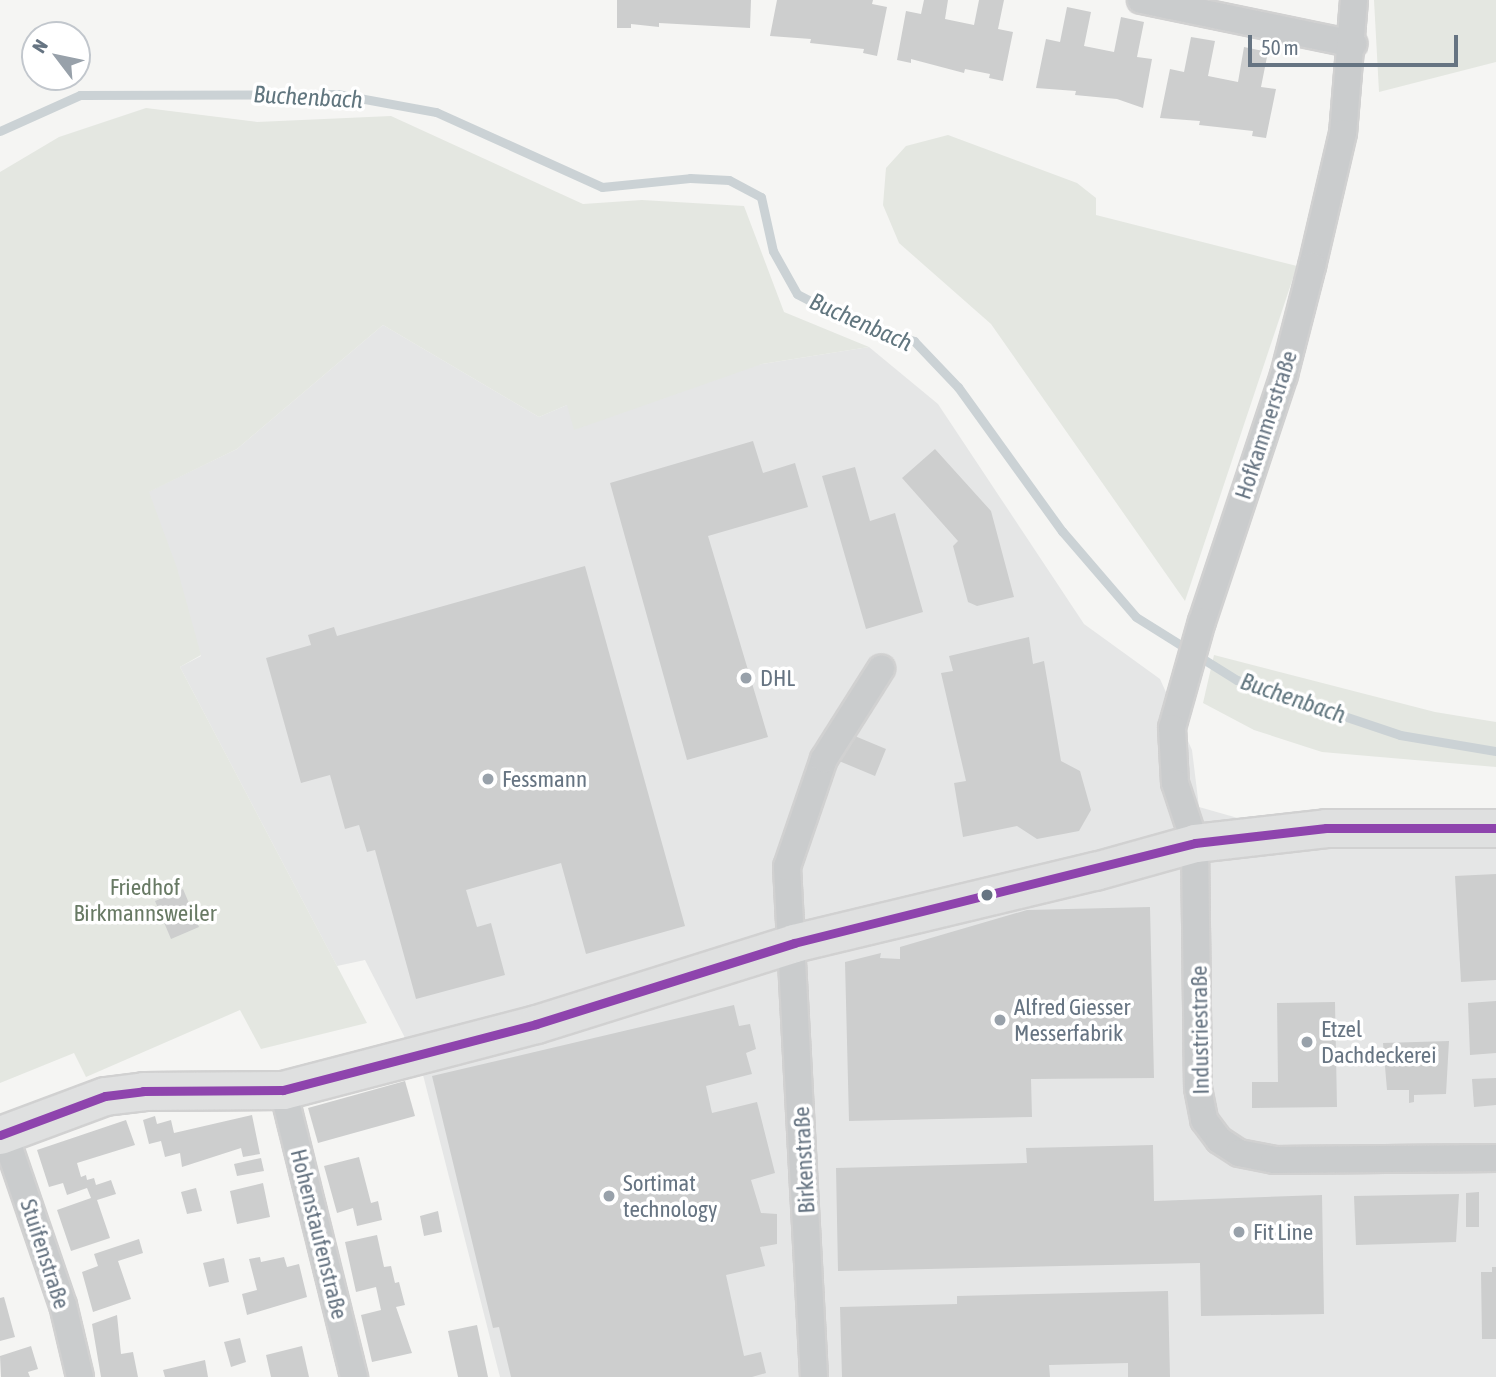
<!DOCTYPE html>
<html>
<head>
<meta charset="utf-8">
<style>
	body { margin:0 }
	#map { position:relative; width:1496px; height:1377px; overflow:hidden; background:#f5f5f3; font-family:"Asap Condensed",sans-serif }
	div>[style] { position:absolute }
	.built>* { inset:0; background:#e5e6e6 }
	.green>* { inset:0; background:#e4e7e1 }
	.stream>* { height:9px; margin:-4.5px; padding:0 4.5px; transform-origin:4.5px; border-radius:4.5px; background:#cbd2d5 }
	.building>* { inset:0; background:#cdcece }
	.roads { filter:drop-shadow(2px 0 #d1d1d1) drop-shadow(-2px 0 #d1d1d1) drop-shadow(0 2px #d1d1d1) drop-shadow(0 -2px #d1d1d1) }
	.street>* { height:26px; margin:-13px; padding:0 13px; transform-origin:13px; border-radius:13px; background:#cacccd }
	.secondary>* { height:37px; margin:-18.5px; padding:0 18.5px; transform-origin:18.5px; border-radius:18.5px; background:#dfe0e0 }
	.bus-1>* { height:9px; margin:-4.5px; padding:0 4.5px; transform-origin:4.5px; border-radius:4.5px; background:#8e44ad }
	.dots>* { width:19px; height:19px; translate:-50% -50%; box-sizing:border-box; border:4px solid #fff; border-radius:50% }
	span { translate:-50% -50%; white-space:nowrap; text-align:center; line-height:1.15; -webkit-text-stroke:7px #fff; paint-order:stroke }
	.street-label { font-size:23px; color:#667482 }
	.poi-label { font-size:23px; color:#667482 }
	.left { translate:0 -50%; text-align:left }
	.park-label { font-size:23px; color:#687a64 }
	.water-label { font-size:24px; color:#61767f; font-style:italic }
	.north { position:absolute; left:21px; top:21px; width:70px; height:70px; box-sizing:border-box; background:#fff; border:2px solid #c2c7cd; border-radius:50%; rotate:302deg; font-size:19px; font-weight:700; line-height:28px; text-align:center; color:#667482 }
	.north::after { content:''; display:block; margin:auto; width:24px; height:32px; background:#98a1aa; clip-path:polygon(50% 0,100% 100%,50% 72%,0 100%) }
	.scale { position:absolute; left:1248px; top:35px; width:210px; height:32px; box-sizing:border-box; border:4px solid #667482; border-top:0; padding-left:9px; font-size:21px; line-height:24px; white-space:nowrap; color:#667482; -webkit-text-stroke:5px #fff; paint-order:stroke }
</style>
</head>
<body>
<div id="map">
	<div class="built">
		<div style="clip-path:polygon(383px 325px,539px 417px,567px 405px,762px 364px,869px 347px,938px 404px,1084px 624px,1160px 679px,1192px 750px,1199px 807px,1259px 824px,1496px 813px,1496px 1377px,500px 1377px,422px 1071px,365px 960px,337px 966px,180px 667px,201px 656px,148px 492px,237px 449px)"></div>
	</div>
	<div class="green">
		<div style="clip-path:polygon(1374px 0,1496px 0,1496px 62px,1379px 92px)"></div>
		<div style="clip-path:polygon(146px 108px,257px 122px,391px 116px,583px 204px,642px 200px,744px 206px,784px 312px,869px 347px,762px 364px,574px 430px,567px 405px,539px 417px,383px 325px,237px 449px,149px 492px,177px 568px,201px 655px,180px 667px,367px 1023px,261px 1049px,240px 1010px,86px 1077px,74px 1053px,0 1083px,0 172px,59px 137px)"></div>
		<div style="clip-path:polygon(948px 135px,1077px 183px,1096px 198px,1096px 215px,1297px 266px,1185px 601px,991px 324px,899px 243px,883px 205px,886px 168px,906px 146px)"></div>
		<div style="clip-path:polygon(1214px 655px,1435px 712px,1496px 722px,1496px 767px,1322px 752px,1254px 730px,1203px 703px)"></div>
	</div>
	<div class="stream">
		<div style="left:0;top:131px;width:88px;rotate:-24.2deg"></div>
		<div style="left:80px;top:95px;width:257px;rotate:-0.2deg"></div>
		<div style="left:337px;top:94px;width:101px;rotate:10.3deg"></div>
		<div style="left:436px;top:112px;width:182px;rotate:24.3deg"></div>
		<div style="left:602px;top:187px;width:88px;rotate:-5.8deg"></div>
		<div style="left:690px;top:178px;width:39px;rotate:3deg"></div>
		<div style="left:729px;top:180px;width:36px;rotate:28deg"></div>
		<div style="left:761px;top:197px;width:55px;rotate:77.5deg"></div>
		<div style="left:773px;top:251px;width:49px;rotate:60.8deg"></div>
		<div style="left:797px;top:294px;width:63px;rotate:27.4deg"></div>
		<div style="left:853px;top:323px;width:64px;rotate:16.4deg"></div>
		<div style="left:914px;top:341px;width:64px;rotate:46.3deg"></div>
		<div style="left:958px;top:387px;width:178px;rotate:54.2deg"></div>
		<div style="left:1062px;top:531px;width:113px;rotate:49.3deg"></div>
		<div style="left:1136px;top:617px;width:119px;rotate:32deg"></div>
		<div style="left:1237px;top:680px;width:172px;rotate:18.6deg"></div>
		<div style="left:1400px;top:735px;width:97px;rotate:9.5deg"></div>
	</div>
	<div class="building">
		<div style="clip-path:polygon(617px 0,751px 0,750px 28px,659px 23px,659px 27px,631px 24px,631px 28px,617px 28px)"></div>
		<div style="clip-path:polygon(777px 0,873px 0,872px 4px,887px 7px,877px 56px,863px 53px,864px 49px,810px 43px,811px 39px,770px 36px)"></div>
		<div style="clip-path:polygon(924px 0,948px 0,945px 19px,974px 25px,979px 0,1004px 0,998px 29px,1013px 32px,1003px 81px,989px 78px,990px 74px,965px 69px,964px 73px,911px 59px,911px 63px,897px 60px,906px 11px,921px 14px)"></div>
		<div style="clip-path:polygon(1067px 7px,1091px 12px,1084px 46px,1114px 52px,1121px 17px,1144px 22px,1137px 57px,1152px 59px,1143px 108px,1117px 99px,1075px 95px,1076px 91px,1036px 88px,1046px 39px,1060px 42px)"></div>
		<div style="clip-path:polygon(1191px 37px,1215px 41px,1208px 76px,1238px 82px,1244px 47px,1268px 52px,1261px 87px,1276px 89px,1266px 138px,1252px 136px,1253px 131px,1199px 125px,1200px 121px,1160px 118px,1170px 69px,1184px 72px)"></div>
		<div style="clip-path:polygon(753px 441px,763px 473px,795px 463px,808px 507px,708px 536px,768px 737px,687px 760px,610px 483px)"></div>
		<div style="clip-path:polygon(935px 449px,991px 511px,1014px 597px,977px 606px,968px 602px,953px 546px,958px 541px,902px 478px)"></div>
		<div style="clip-path:polygon(855px 467px,870px 521px,895px 513px,923px 612px,866px 629px,822px 476px)"></div>
		<div style="clip-path:polygon(585px 566px,685px 926px,586px 954px,561px 863px,466px 890px,477px 927px,491px 923px,505px 975px,416px 999px,375px 850px,367px 852px,359px 825px,345px 829px,330px 775px,301px 783px,266px 658px,311px 645px,308px 635px,334px 627px,337px 636px)"></div>
		<div style="clip-path:polygon(1029px 637px,1033px 664px,1044px 661px,1061px 761px,1080px 771px,1091px 810px,1079px 831px,1037px 839px,1017px 826px,963px 837px,954px 783px,966px 781px,941px 673px,953px 671px,949px 656px)"></div>
		<div style="clip-path:polygon(850px 734px,886px 749px,875px 776px,839px 761px)"></div>
		<div style="clip-path:polygon(1496px 874px,1496px 980px,1461px 982px,1455px 876px)"></div>
		<div style="clip-path:polygon(183px 889px,199px 927px,171px 939px,155px 901px)"></div>
		<div style="clip-path:polygon(1150px 907px,1154px 1078px,1031px 1079px,1032px 1117px,849px 1121px,845px 962px,881px 953px,880px 958px,900px 959px,900px 947px,1027px 910px)"></div>
		<div style="clip-path:polygon(1496px 1001px,1496px 1053px,1470px 1055px,1468px 1003px)"></div>
		<div style="clip-path:polygon(1335px 1002px,1337px 1107px,1252px 1108px,1252px 1082px,1278px 1082px,1277px 1003px)"></div>
		<div style="clip-path:polygon(734px 1005px,739px 1026px,750px 1024px,756px 1049px,746px 1053px,752px 1074px,706px 1086px,712px 1113px,757px 1102px,775px 1173px,751px 1180px,761px 1213px,777px 1214px,777px 1244px,760px 1247px,765px 1266px,726px 1275px,744px 1356px,761px 1352px,766px 1373px,752px 1377px,511px 1377px,499px 1327px,493px 1328px,432px 1076px)"></div>
		<div style="clip-path:polygon(1449px 1041px,1446px 1094px,1414px 1095px,1414px 1102px,1409px 1103px,1409px 1090px,1387px 1090px,1383px 1043px)"></div>
		<div style="clip-path:polygon(1496px 1078px,1496px 1105px,1474px 1107px,1472px 1079px)"></div>
		<div style="clip-path:polygon(405px 1081px,415px 1116px,318px 1143px,308px 1108px)"></div>
		<div style="clip-path:polygon(252px 1115px,260px 1154px,243px 1157px,241px 1148px,182px 1167px,180px 1153px,165px 1157px,161px 1141px,149px 1144px,143px 1120px,155px 1116px,157px 1124px,171px 1120px,174px 1133px)"></div>
		<div style="clip-path:polygon(126px 1120px,135px 1145px,77px 1163px,81px 1177px,86px 1175px,87px 1180px,94px 1178px,96px 1185px,111px 1180px,116px 1194px,97px 1200px,110px 1238px,71px 1251px,57px 1210px,91px 1198px,87px 1188px,67px 1195px,63px 1183px,49px 1187px,37px 1150px)"></div>
		<div style="clip-path:polygon(1153px 1145px,1154px 1201px,1322px 1195px,1324px 1314px,1201px 1316px,1200px 1263px,838px 1271px,836px 1168px,1027px 1163px,1026px 1148px)"></div>
		<div style="clip-path:polygon(359px 1157px,371px 1203px,378px 1201px,382px 1220px,357px 1226px,353px 1208px,337px 1213px,324px 1166px)"></div>
		<div style="clip-path:polygon(261px 1158px,264px 1171px,237px 1176px,234px 1164px)"></div>
		<div style="clip-path:polygon(263px 1183px,270px 1217px,237px 1224px,230px 1191px)"></div>
		<div style="clip-path:polygon(196px 1188px,202px 1211px,187px 1214px,181px 1192px)"></div>
		<div style="clip-path:polygon(1479px 1192px,1479px 1227px,1466px 1227px,1466px 1193px)"></div>
		<div style="clip-path:polygon(1459px 1194px,1456px 1242px,1356px 1245px,1354px 1196px)"></div>
		<div style="clip-path:polygon(438px 1211px,442px 1232px,424px 1236px,420px 1216px)"></div>
		<div style="clip-path:polygon(377px 1235px,384px 1267px,391px 1266px,395px 1283px,399px 1282px,405px 1305px,396px 1307px,412px 1353px,372px 1362px,361px 1315px,381px 1310px,376px 1287px,356px 1292px,345px 1242px)"></div>
		<div style="clip-path:polygon(139px 1239px,143px 1253px,118px 1261px,131px 1299px,93px 1312px,82px 1272px,98px 1266px,94px 1254px)"></div>
		<div style="clip-path:polygon(260px 1257px,261px 1262px,284px 1257px,287px 1267px,299px 1264px,307px 1297px,247px 1315px,242px 1294px,257px 1290px,249px 1259px)"></div>
		<div style="clip-path:polygon(224px 1258px,229px 1282px,209px 1287px,203px 1263px)"></div>
		<div style="clip-path:polygon(1492px 1267px,1496px 1267px,1496px 1339px,1482px 1339px,1481px 1272px,1492px 1272px)"></div>
		<div style="clip-path:polygon(1168px 1291px,1170px 1377px,1128px 1377px,1128px 1363px,1049px 1365px,1050px 1377px,842px 1377px,840px 1307px,957px 1304px,957px 1296px)"></div>
		<div style="clip-path:polygon(4px 1297px,15px 1337px,0 1341px,0 1298px)"></div>
		<div style="clip-path:polygon(117px 1315px,121px 1354px,133px 1352px,138px 1377px,101px 1377px,92px 1324px)"></div>
		<div style="clip-path:polygon(477px 1325px,488px 1377px,458px 1377px,448px 1331px)"></div>
		<div style="clip-path:polygon(240px 1338px,246px 1362px,231px 1367px,224px 1342px)"></div>
		<div style="clip-path:polygon(31px 1346px,38px 1369px,28px 1372px,30px 1377px,1px 1377px,0 1356px)"></div>
		<div style="clip-path:polygon(302px 1346px,309px 1377px,271px 1377px,266px 1355px)"></div>
		<div style="clip-path:polygon(205px 1360px,208px 1377px,165px 1377px,163px 1370px)"></div>
	</div>
	<div class="roads">
		<div class="street">
			<div style="left:1141px;top:0;width:217px;rotate:11.7deg"></div>
			<div style="left:1354px;top:0;width:133px;rotate:94.7deg"></div>
			<div style="left:1343px;top:133px;width:137px;rotate:103.1deg"></div>
			<div style="left:1312px;top:266px;width:113px;rotate:104.4deg"></div>
			<div style="left:1284px;top:375px;width:259px;rotate:108.4deg"></div>
			<div style="left:1202px;top:621px;width:111px;rotate:105.7deg"></div>
			<div style="left:1172px;top:728px;width:55px;rotate:86.9deg"></div>
			<div style="left:1175px;top:783px;width:63px;rotate:71.6deg"></div>
			<div style="left:1195px;top:843px;width:245px;rotate:89.3deg"></div>
			<div style="left:1198px;top:1088px;width:33px;rotate:79deg"></div>
			<div style="left:1204px;top:1120px;width:25px;rotate:53deg"></div>
			<div style="left:1219px;top:1140px;width:24px;rotate:33deg"></div>
			<div style="left:1239px;top:1153px;width:36px;rotate:11deg"></div>
			<div style="left:1274px;top:1160px;width:222px;rotate:-0.5deg"></div>
			<div style="left:283px;top:1090px;width:296px;rotate:76.1deg"></div>
			<div style="left:4px;top:1133px;width:182px;rotate:71.1deg"></div>
			<div style="left:63px;top:1305px;width:74px;rotate:76.7deg"></div>
			<div style="left:814px;top:1377px;width:511px;rotate:-93.03deg"></div>
			<div style="left:787px;top:867px;width:114px;rotate:-71.1deg"></div>
			<div style="left:824px;top:759px;width:107px;rotate:-57.7deg"></div>
		</div>
		<div class="secondary">
			<div style="left:0;top:1135px;width:112px;rotate:-20.4deg"></div>
			<div style="left:105px;top:1096px;width:38px;rotate:-7deg"></div>
			<div style="left:143px;top:1091px;width:140px;rotate:-0.4deg"></div>
			<div style="left:283px;top:1090px;width:261px;rotate:-14.6deg"></div>
			<div style="left:536px;top:1024px;width:270px;rotate:-17.4deg"></div>
			<div style="left:794px;top:943px;width:309px;rotate:-13.5deg"></div>
			<div style="left:1095px;top:871px;width:104px;rotate:-15.6deg"></div>
			<div style="left:1195px;top:843px;width:132px;rotate:-6.5deg"></div>
			<div style="left:1326px;top:828px;width:170px"></div>
		</div>
	</div>
	<div class="bus-1">
		<div style="left:0;top:1135px;width:112px;rotate:-20.4deg"></div>
		<div style="left:105px;top:1096px;width:38px;rotate:-7deg"></div>
		<div style="left:143px;top:1091px;width:140px;rotate:-0.4deg"></div>
		<div style="left:283px;top:1090px;width:261px;rotate:-14.6deg"></div>
		<div style="left:536px;top:1024px;width:270px;rotate:-17.4deg"></div>
		<div style="left:794px;top:943px;width:413px;rotate:-14deg"></div>
		<div style="left:1195px;top:843px;width:132px;rotate:-6.5deg"></div>
		<div style="left:1326px;top:828px;width:170px"></div>
	</div>
	<div class="dots">
		<div style="left:746px;top:678px;background:#98a1aa"></div>
		<div style="left:488px;top:779px;background:#98a1aa"></div>
		<div style="left:987px;top:895px;background:#667482"></div>
		<div style="left:1000px;top:1020px;background:#98a1aa"></div>
		<div style="left:1307px;top:1042px;background:#98a1aa"></div>
		<div style="left:609px;top:1196px;background:#98a1aa"></div>
		<div style="left:1239px;top:1232px;background:#98a1aa"></div>
	</div>
	<div class="street-label">
		<span style="left:1266px;top:425px;rotate:-72deg">Hofkammerstraße</span>
		<span style="left:1200px;top:1030px;rotate:-91deg">Industriestraße</span>
		<span style="left:804px;top:1160px;rotate:-93deg">Birkenstraße</span>
		<span style="left:319px;top:1234px;rotate:76deg">Hohenstaufenstraße</span>
		<span style="left:45px;top:1254px;rotate:72deg">Stuifenstraße</span>
	</div>
	<div class="poi-label">
		<span class="left" style="left:760px;top:678px">DHL</span>
		<span class="left" style="left:502px;top:779px">Fessmann</span>
		<span class="left" style="left:1014px;top:1020px">Alfred Giesser<br>Messerfabrik</span>
		<span class="left" style="left:1321px;top:1042px">Etzel<br>Dachdeckerei</span>
		<span class="left" style="left:623px;top:1196px">Sortimat<br>technology</span>
		<span class="left" style="left:1253px;top:1232px">Fit Line</span>
	</div>
	<div class="park-label">
		<span style="left:145px;top:900px">Friedhof<br>Birkmannsweiler</span>
	</div>
	<div class="water-label">
		<span style="left:308px;top:97px;rotate:3deg">Buchenbach</span>
		<span style="left:861px;top:322px;rotate:24deg">Buchenbach</span>
		<span style="left:1293px;top:698px;rotate:19deg">Buchenbach</span>
	</div>
	<div class="north">N</div>
	<div class="scale">50 m</div>
</div>
</body>
</html>
